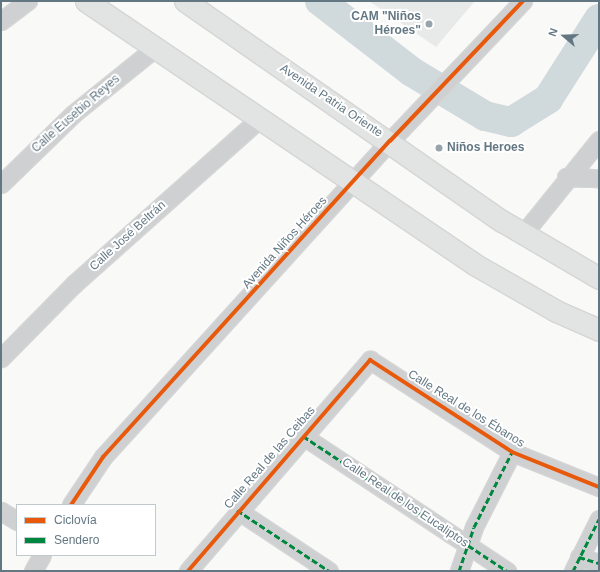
<!DOCTYPE html>
<html>
<head>
<meta charset="utf-8">
<style>
	body { margin:0 }
	#map { position:relative; width:600px; height:572px; overflow:hidden; background:#f9f9f8; font-family:Helvetica,sans-serif }
	div>[style] { position:absolute }
	.built>* { inset:0; background:#e8eae9 }
	.river>* { height:30px; margin:-15px; padding:0 15px; transform-origin:15px; border-radius:15px; background:#d0d9db }
	.roads { filter:drop-shadow(1px 0 #d5d5d6) drop-shadow(-1px 0 #d5d5d6) drop-shadow(0 1px #d5d5d6) drop-shadow(0 -1px #d5d5d6) }
	.minor>* { height:17px; margin:-8.5px; padding:0 8.5px; transform-origin:8.5px; border-radius:8.5px; background:#ced0d1 }
	.major>* { height:21px; margin:-10.5px; padding:0 10.5px; transform-origin:10.5px; border-radius:10.5px; background:#e2e3e3 }
	.quiet>* { height:3px; margin-top:-1.5px; transform-origin:0; background:repeating-linear-gradient(90deg,#00873e 0 6px,transparent 0 9px) }
	.cycleway>* { height:4px; margin:-2px; padding:0 2px; transform-origin:2px; border-radius:2px; background:#e8590c }
	.dots>* { width:11px; height:11px; translate:-50% -50%; box-sizing:border-box; border:2px solid #fff; border-radius:50% }
	span { translate:-50% -50%; white-space:nowrap; text-align:center; line-height:1.15; -webkit-text-stroke:4px #fff; paint-order:stroke }
	.poi-label { font-size:12px; color:#637783; font-weight:700 }
	.right { translate:-100% -50%; text-align:right }
	.left { translate:0 -50%; text-align:left }
	.street-label { font-size:12px; color:#637783 }
	.frame { position:absolute; inset:0; border:2px solid #637783; pointer-events:none }
	.legend { position:absolute; left:16px; top:504px; width:140px; height:52px; box-sizing:border-box; background:#fff; border:1px solid #c1c9cd; margin:0; padding:5px 7px; list-style:none; font-size:12px; color:#637783 }
	.legend li { display:flex; align-items:center; gap:8px; height:20px }
	.legend b { width:20px; border:1px solid #c1c9cd }
	.north { position:absolute; left:544px; top:16px; width:40px; height:40px; -webkit-text-stroke:3px #fff; paint-order:stroke; rotate:289deg; font-size:11px; font-weight:700; line-height:16px; text-align:center; color:#637783 }
	.north::after { content:''; display:block; margin:auto; width:14px; height:18px; background:#637783; clip-path:polygon(50% 0,100% 100%,50% 72%,0 100%) }
</style>
</head>
<body>
<div id="map">
	<div class="built">
		<div style="clip-path:polygon(369px 1px,475px 1px,436px 47px)"></div>
	</div>
	<div class="river">
		<div style="left:320px;top:1px;width:116px;rotate:37.7deg"></div>
		<div style="left:412px;top:72px;width:85px;rotate:31.1deg"></div>
		<div style="left:485px;top:116px;width:27px;rotate:13deg"></div>
		<div style="left:511px;top:122px;width:44px;rotate:-31.9deg"></div>
		<div style="left:548px;top:99px;width:95px;rotate:-57.5deg"></div>
	</div>
	<div class="roads">
		<div class="minor">
			<div style="left:1px;top:21px;width:34px;rotate:-37deg"></div>
			<div style="left:566px;top:177px;width:33px;rotate:2deg"></div>
			<div style="left:1px;top:184px;width:100px;rotate:-44.2deg"></div>
			<div style="left:73px;top:114px;width:105px;rotate:-38.8deg"></div>
			<div style="left:523px;top:234px;width:121px;rotate:-51deg"></div>
			<div style="left:1px;top:358px;width:104px;rotate:-45.4deg"></div>
			<div style="left:74px;top:284px;width:249px;rotate:-41.7deg"></div>
			<div style="left:303px;top:436px;width:245px;rotate:33.5deg"></div>
			<div style="left:71px;top:505px;width:58px;rotate:-56.3deg"></div>
			<div style="left:103px;top:457px;width:427px;rotate:-47.8deg"></div>
			<div style="left:390px;top:141px;width:193px;rotate:-46.5deg"></div>
			<div style="left:237px;top:510px;width:110px;rotate:33.5deg"></div>
			<div style="left:1px;top:511px;width:19px;rotate:32deg"></div>
			<div style="left:579px;top:557px;width:21px;rotate:17deg"></div>
			<div style="left:33px;top:571px;width:18px;rotate:-61deg"></div>
			<div style="left:188px;top:571px;width:279px;rotate:-49.2deg"></div>
			<div style="left:370px;top:360px;width:169px;rotate:32.9deg"></div>
			<div style="left:512px;top:452px;width:94px;rotate:21.9deg"></div>
			<div style="left:459px;top:571px;width:46px;rotate:-71.2deg"></div>
			<div style="left:474px;top:527px;width:84px;rotate:-63.1deg"></div>
			<div style="left:573px;top:571px;width:58px;rotate:-63.4deg"></div>
		</div>
		<div class="major">
			<div style="left:86px;top:1px;width:469px;rotate:34.1deg"></div>
			<div style="left:474px;top:264px;width:95px;rotate:29.8deg"></div>
			<div style="left:556px;top:311px;width:47px;rotate:23.8deg"></div>
			<div style="left:185px;top:1px;width:386px;rotate:34.8deg"></div>
			<div style="left:502px;top:221px;width:113px;rotate:30.4deg"></div>
		</div>
	</div>
	<div class="quiet">
		<div style="left:303px;top:436px;width:245px;rotate:33.5deg"></div>
		<div style="left:237px;top:510px;width:110px;rotate:33.5deg"></div>
		<div style="left:579px;top:557px;width:21px;rotate:17deg"></div>
		<div style="left:459px;top:571px;width:46px;rotate:-71.2deg"></div>
		<div style="left:474px;top:527px;width:84px;rotate:-63.1deg"></div>
		<div style="left:573px;top:571px;width:58px;rotate:-63.4deg"></div>
	</div>
	<div class="cycleway">
		<div style="left:71px;top:505px;width:58px;rotate:-56.3deg"></div>
		<div style="left:103px;top:457px;width:427px;rotate:-47.8deg"></div>
		<div style="left:390px;top:141px;width:193px;rotate:-46.5deg"></div>
		<div style="left:188px;top:571px;width:279px;rotate:-49.2deg"></div>
		<div style="left:370px;top:360px;width:169px;rotate:32.9deg"></div>
		<div style="left:512px;top:452px;width:94px;rotate:21.9deg"></div>
	</div>
	<div class="dots">
		<div style="left:429px;top:24px;background:#98a4ac"></div>
		<div style="left:439px;top:148px;background:#98a4ac"></div>
	</div>
	<div class="poi-label">
		<span class="right" style="left:421px;top:24px">CAM "Niños<br>Héroes"</span>
		<span class="left" style="left:447px;top:148px">Niños Heroes</span>
	</div>
	<div class="street-label">
		<span style="left:331px;top:101px;rotate:34deg">Avenida Patria Oriente</span>
		<span style="left:76px;top:114px;rotate:-41deg">Calle Eusebio Reyes</span>
		<span style="left:128px;top:236px;rotate:-42deg">Calle José Beltrán</span>
		<span style="left:285px;top:243px;rotate:-48deg">Avenida Niños Héroes</span>
		<span style="left:466px;top:409px;rotate:32deg">Calle Real de los Ébanos</span>
		<span style="left:270px;top:458px;rotate:-49deg">Calle Real de las Ceibas</span>
		<span style="left:405px;top:503px;rotate:34deg">Calle Real de los Eucaliptos</span>
	</div>
	<div class="frame"></div>
	<ul class="legend">
	<li><b style="height:5px;background:#e8590c"></b>Ciclovía</li>
	<li><b style="height:5px;background:#00873e"></b>Sendero</li>
	</ul>
	<div class="north">N</div>
</div>
</body>
</html>
